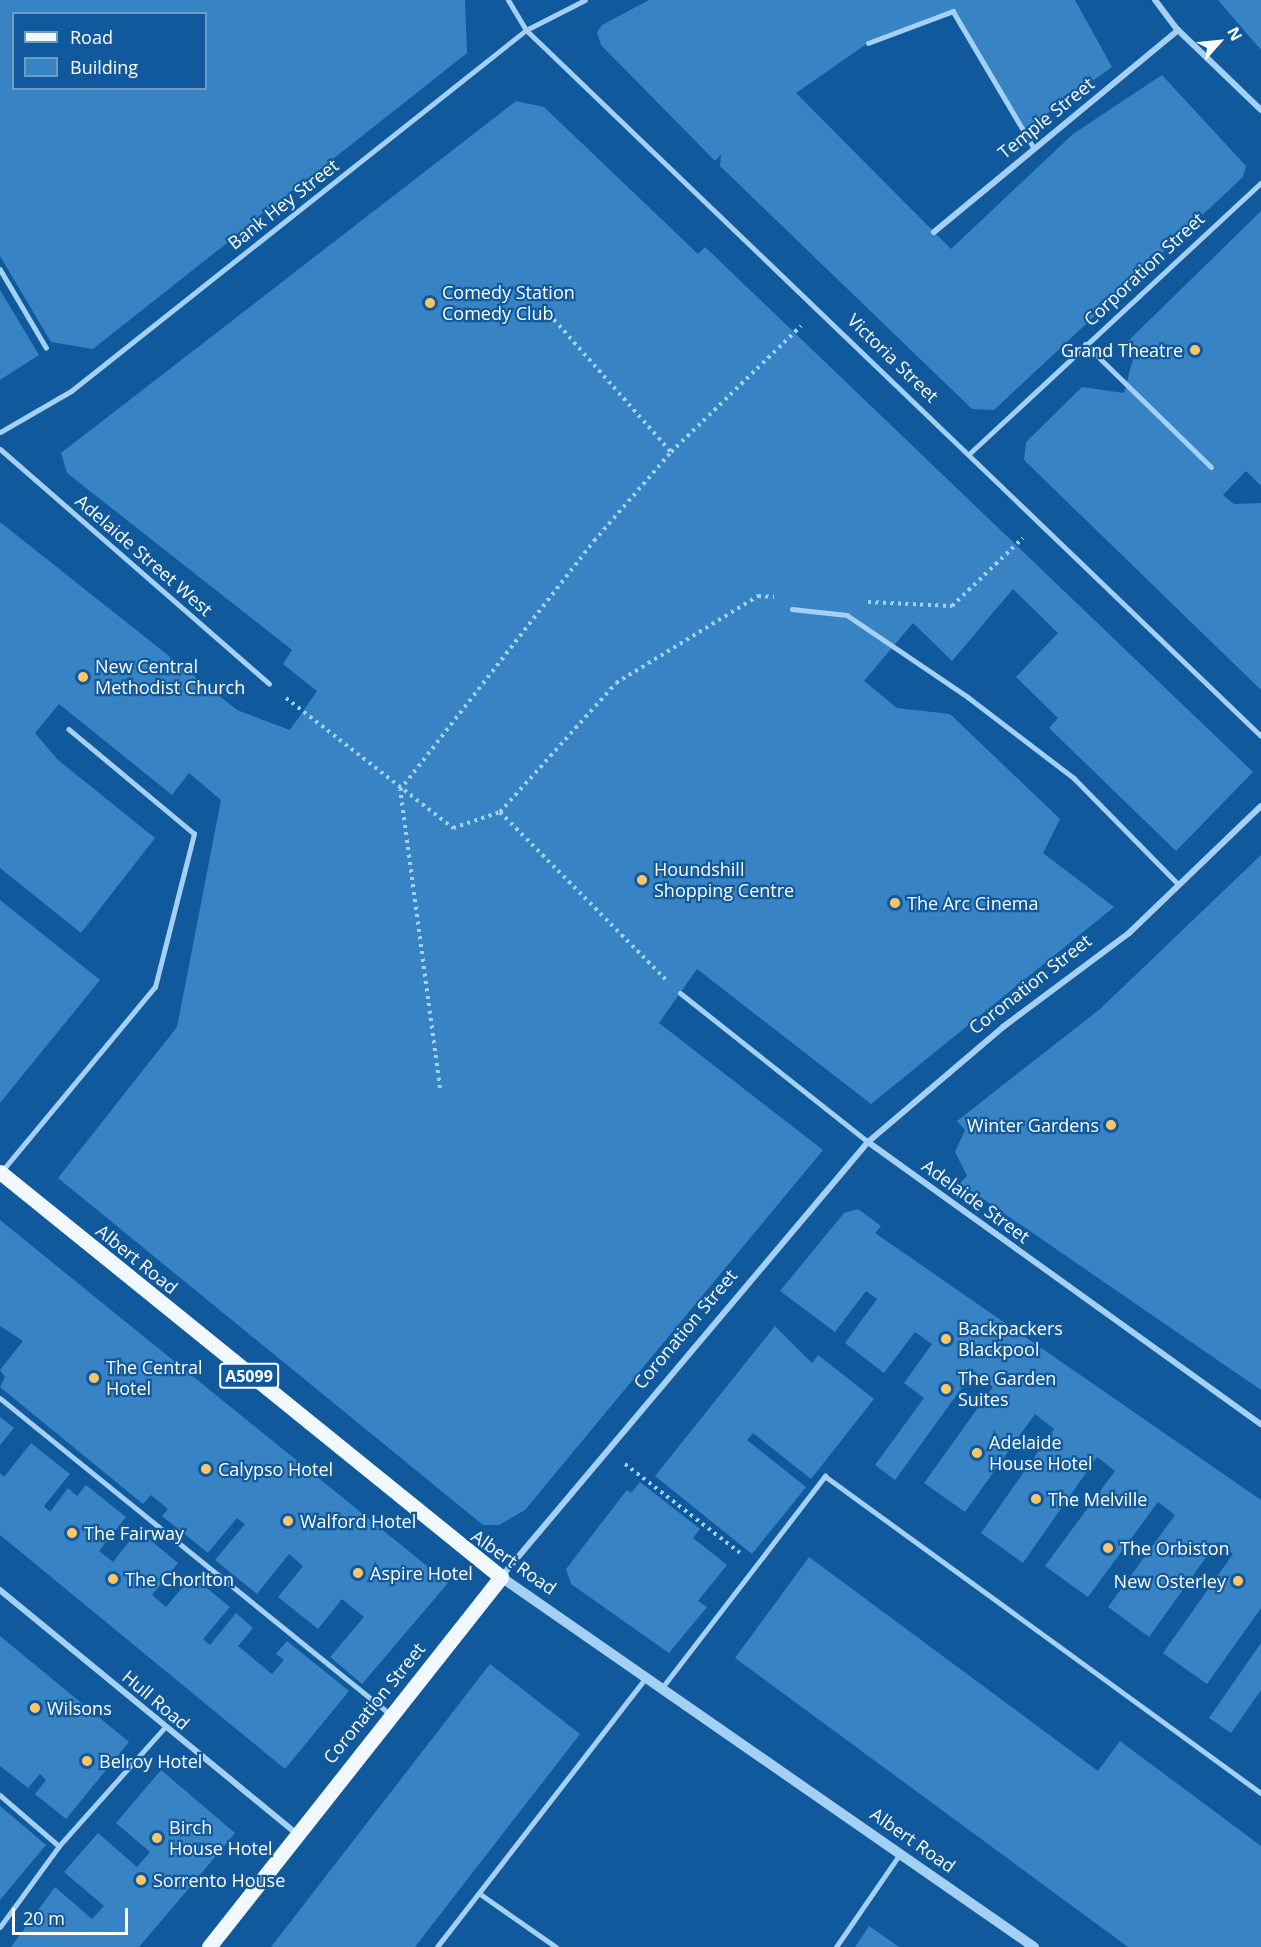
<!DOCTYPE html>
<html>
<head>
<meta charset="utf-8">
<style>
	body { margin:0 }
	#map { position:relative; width:1261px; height:1947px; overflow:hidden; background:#10599c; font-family:"Open Sans",sans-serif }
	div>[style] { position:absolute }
	.building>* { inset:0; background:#3883c3 }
	.path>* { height:4px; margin-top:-2px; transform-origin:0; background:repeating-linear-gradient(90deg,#a4d0f5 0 3px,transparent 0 7.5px) }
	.service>* { height:4.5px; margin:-2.25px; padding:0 2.25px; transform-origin:2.25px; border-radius:2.25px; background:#a4d0f5 }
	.pedestrian>* { height:5px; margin:-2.5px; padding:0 2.5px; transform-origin:2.5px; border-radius:2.5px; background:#a4d0f5 }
	.minor>* { height:6px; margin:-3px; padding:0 3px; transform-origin:3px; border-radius:3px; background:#a4d0f5 }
	.tertiary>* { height:10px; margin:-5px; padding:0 5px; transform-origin:5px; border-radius:5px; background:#a4d0f5 }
	.primary>* { height:15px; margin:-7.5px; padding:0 7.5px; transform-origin:7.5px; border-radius:7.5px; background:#f2f8ff }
	.dots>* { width:16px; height:16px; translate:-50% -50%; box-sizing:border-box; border:3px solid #10599c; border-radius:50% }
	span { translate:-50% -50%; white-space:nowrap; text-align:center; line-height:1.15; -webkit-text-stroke:4.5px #10599c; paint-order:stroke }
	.shield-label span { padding:2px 4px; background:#10599c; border:2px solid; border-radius:4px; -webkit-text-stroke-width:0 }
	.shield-label { font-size:16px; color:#fff; font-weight:700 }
	.street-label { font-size:18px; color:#fff }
	.poi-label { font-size:18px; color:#fff }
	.left { translate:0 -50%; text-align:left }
	.right { translate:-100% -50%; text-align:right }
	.legend { position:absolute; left:12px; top:12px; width:195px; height:78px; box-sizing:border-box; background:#10599c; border:2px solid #709bc4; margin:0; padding:8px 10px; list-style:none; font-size:18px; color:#fff }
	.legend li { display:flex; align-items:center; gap:12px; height:30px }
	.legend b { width:30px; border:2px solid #709bc4 }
	.north { position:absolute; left:1189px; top:12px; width:60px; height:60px; -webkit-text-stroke:4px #10599c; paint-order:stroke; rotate:63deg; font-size:16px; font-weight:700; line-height:24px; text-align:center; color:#fff }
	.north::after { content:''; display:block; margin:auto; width:21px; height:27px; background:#fff; clip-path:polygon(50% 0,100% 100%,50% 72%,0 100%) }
	.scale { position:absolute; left:12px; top:1908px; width:116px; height:27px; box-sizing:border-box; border:3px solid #fff; border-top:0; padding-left:8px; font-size:18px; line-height:21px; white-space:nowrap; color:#fff; -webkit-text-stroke:4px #10599c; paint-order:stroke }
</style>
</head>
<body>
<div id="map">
	<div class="building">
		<div style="clip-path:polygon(evenodd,0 0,465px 0,467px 53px,93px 349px,51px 342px,0 256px,0 0,14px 14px,206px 14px,206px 88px,14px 88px,14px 14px)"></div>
		<div style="clip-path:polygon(649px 0,1075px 0,1112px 67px,1023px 131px,953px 11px,868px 43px,796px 93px,951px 249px,1073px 134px,1162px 75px,1246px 166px,1243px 177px,994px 410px,972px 409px,720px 166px,721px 154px,715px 161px,601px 45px,597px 32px,602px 25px)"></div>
		<div style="clip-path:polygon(1218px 0,1261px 0,1261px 50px)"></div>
		<div style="clip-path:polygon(516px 101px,544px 107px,698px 254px,705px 247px,1253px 772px,1176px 851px,1049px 728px,1058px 718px,1016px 677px,1058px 633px,1013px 589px,952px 661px,913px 623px,864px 681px,897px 708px,950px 714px,1060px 819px,1043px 853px,1114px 907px,871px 1104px,697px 969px,659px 1023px,823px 1150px,525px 1510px,499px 1525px,483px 1525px,58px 1178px,177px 1027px,221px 800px,189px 773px,172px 795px,59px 704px,35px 733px,58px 760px,155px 838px,81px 933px,0 868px,0 522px,237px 710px,290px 730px,317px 691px,283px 664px,292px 650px,67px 473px,61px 453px)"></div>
		<div style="clip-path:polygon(1261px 211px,1261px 486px,1246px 471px,1223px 495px,1234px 504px,1261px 503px,1261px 690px,1024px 460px,1026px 442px,1082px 387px,1124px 393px,1134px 355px,1124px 345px)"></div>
		<div style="clip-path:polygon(0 290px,39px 355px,0 380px)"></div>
		<div style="clip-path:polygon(1261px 855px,1261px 1390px,960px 1183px,967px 1176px,955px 1152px,965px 1130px,957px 1121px,1100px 1009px)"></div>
		<div style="clip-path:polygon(0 900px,100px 980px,0 1103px)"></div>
		<div style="clip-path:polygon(858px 1209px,881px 1226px,875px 1233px,1261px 1500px,1261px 1608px,1207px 1684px,1163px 1653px,1233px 1554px,1217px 1542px,1149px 1637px,1108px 1607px,1175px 1515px,1158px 1502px,1088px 1597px,1045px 1566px,1115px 1471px,1097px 1457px,1023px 1563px,981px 1533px,1054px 1429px,1035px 1414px,965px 1512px,924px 1483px,993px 1387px,974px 1371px,895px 1480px,875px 1465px,924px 1398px,904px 1383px,932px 1344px,915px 1332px,884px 1373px,845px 1343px,877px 1299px,866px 1291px,835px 1332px,780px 1291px,844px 1213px)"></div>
		<div style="clip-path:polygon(0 1220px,448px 1583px,362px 1684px,330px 1657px,364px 1617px,342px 1599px,318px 1629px,278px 1597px,303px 1566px,289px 1554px,257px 1594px,215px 1560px,245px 1524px,237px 1518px,208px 1553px,162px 1516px,168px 1509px,151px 1495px,143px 1504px,0 1387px,5px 1377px,0 1370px,23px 1341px,0 1326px)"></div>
		<div style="clip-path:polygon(775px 1326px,812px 1363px,818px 1355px,874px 1399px,811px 1479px,753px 1433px,747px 1440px,806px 1487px,752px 1554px,655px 1476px)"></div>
		<div style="clip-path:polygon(0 1417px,14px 1428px,0 1445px)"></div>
		<div style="clip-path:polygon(31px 1443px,70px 1474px,44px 1506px,50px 1512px,68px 1488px,77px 1496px,86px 1485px,126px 1517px,99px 1551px,113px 1562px,138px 1530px,178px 1563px,152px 1595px,166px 1607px,192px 1576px,230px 1607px,203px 1639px,210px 1645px,236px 1613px,253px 1628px,238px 1646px,272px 1674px,284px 1660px,276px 1654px,287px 1641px,349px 1691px,285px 1769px,0 1535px,0 1473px,4px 1477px)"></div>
		<div style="clip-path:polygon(640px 1482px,700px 1529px,693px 1538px,727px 1565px,698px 1601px,707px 1607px,669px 1653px,571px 1584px,566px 1569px,627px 1490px,631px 1493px)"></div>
		<div style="clip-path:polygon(809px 1557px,1098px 1771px,1120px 1741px,1261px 1846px,1261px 1947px,1128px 1947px,735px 1658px)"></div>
		<div style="clip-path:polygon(0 1636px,129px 1742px,66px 1819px,35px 1794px,46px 1780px,40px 1774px,28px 1788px,0 1766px)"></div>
		<div style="clip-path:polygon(1261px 1643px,1261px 1690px,1231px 1733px,1209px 1718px)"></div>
		<div style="clip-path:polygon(490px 1664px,580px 1734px,415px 1947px,271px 1947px)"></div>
		<div style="clip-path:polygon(161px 1770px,235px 1833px,185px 1893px,139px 1947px,11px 1947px,55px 1887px,92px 1919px,104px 1906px,64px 1872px,98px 1833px,137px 1867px,150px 1852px,116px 1823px)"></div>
		<div style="clip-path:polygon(0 1806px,46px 1845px,0 1900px)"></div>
		<div style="clip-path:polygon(869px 1926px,899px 1947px,855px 1947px)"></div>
	</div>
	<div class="path">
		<div style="left:549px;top:314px;width:184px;rotate:48.5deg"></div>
		<div style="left:868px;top:602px;width:84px;rotate:2.7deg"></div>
		<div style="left:952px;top:606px;width:98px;rotate:-43.8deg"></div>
		<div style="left:286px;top:698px;width:212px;rotate:37.9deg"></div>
		<div style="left:453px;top:828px;width:50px;rotate:-18.8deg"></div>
		<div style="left:500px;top:812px;width:235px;rotate:45.3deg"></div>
		<div style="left:500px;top:812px;width:173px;rotate:-48deg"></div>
		<div style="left:616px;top:683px;width:167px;rotate:-31.5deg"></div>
		<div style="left:758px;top:596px;width:16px;rotate:4deg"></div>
		<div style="left:440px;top:1088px;width:301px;rotate:-97.6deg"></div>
		<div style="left:400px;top:790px;width:316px;rotate:-52.1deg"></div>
		<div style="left:594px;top:541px;width:118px;rotate:-49.1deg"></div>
		<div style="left:671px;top:452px;width:181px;rotate:-44.1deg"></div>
		<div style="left:625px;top:1464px;width:145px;rotate:37.7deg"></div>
	</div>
	<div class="service">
		<div style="left:868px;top:43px;width:91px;rotate:-20.6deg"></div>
		<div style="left:953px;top:11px;width:159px;rotate:59.4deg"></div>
		<div style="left:0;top:269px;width:91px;rotate:59.5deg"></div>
		<div style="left:792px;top:609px;width:55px;rotate:6.2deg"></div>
		<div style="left:847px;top:615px;width:146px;rotate:34.1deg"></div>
		<div style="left:968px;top:697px;width:133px;rotate:37.4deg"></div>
		<div style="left:1074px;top:778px;width:148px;rotate:45.5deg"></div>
		<div style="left:2px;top:1171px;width:239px;rotate:-50.3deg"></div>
		<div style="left:155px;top:987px;width:158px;rotate:-75.7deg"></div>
		<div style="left:194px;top:834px;width:163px;rotate:-140.2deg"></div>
		<div style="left:0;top:1398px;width:502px;rotate:39.02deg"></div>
		<div style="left:661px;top:1689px;width:269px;rotate:-52.4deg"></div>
		<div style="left:825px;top:1476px;width:539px;rotate:36.02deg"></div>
		<div style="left:0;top:1795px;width:78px;rotate:40.8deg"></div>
		<div style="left:479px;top:1893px;width:94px;rotate:35deg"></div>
		<div style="left:0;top:1927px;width:100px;rotate:-53.9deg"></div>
		<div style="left:59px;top:1846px;width:159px;rotate:-48.3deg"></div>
		<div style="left:437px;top:1947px;width:339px;rotate:-52.2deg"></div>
		<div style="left:836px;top:1947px;width:113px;rotate:-55.5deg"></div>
	</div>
	<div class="pedestrian">
		<div style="left:508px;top:0;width:35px;rotate:59deg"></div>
		<div style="left:526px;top:30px;width:1019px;rotate:43.85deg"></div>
		<div style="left:1085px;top:344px;width:176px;rotate:44.3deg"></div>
		<div style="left:0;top:432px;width:82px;rotate:-30deg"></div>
		<div style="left:71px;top:391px;width:581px;rotate:-38.43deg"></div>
		<div style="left:526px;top:30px;width:66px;rotate:-27deg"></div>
		<div style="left:0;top:449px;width:357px;rotate:41.1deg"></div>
		<div style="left:970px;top:453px;width:397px;rotate:-42.9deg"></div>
		<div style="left:680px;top:993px;width:240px;rotate:38.4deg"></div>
	</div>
	<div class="minor">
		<div style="left:1155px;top:0;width:38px;rotate:53deg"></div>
		<div style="left:1178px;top:30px;width:115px;rotate:43.9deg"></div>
		<div style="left:934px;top:232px;width:317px;rotate:-39.6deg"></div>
		<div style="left:868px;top:1142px;width:484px;rotate:35.7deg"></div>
		<div style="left:502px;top:1576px;width:568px;rotate:-49.86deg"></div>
		<div style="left:868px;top:1142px;width:177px;rotate:-40.4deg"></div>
		<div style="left:1003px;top:1027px;width:157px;rotate:-36.7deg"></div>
		<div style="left:1129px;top:933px;width:183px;rotate:-43.9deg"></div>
		<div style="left:0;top:1590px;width:382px;rotate:39.4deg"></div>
	</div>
	<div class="tertiary">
		<div style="left:501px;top:1577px;width:649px;rotate:34.77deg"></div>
	</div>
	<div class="primary">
		<div style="left:0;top:1172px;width:644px;rotate:38.95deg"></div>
		<div style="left:501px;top:1577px;width:471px;rotate:128.3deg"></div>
	</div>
	<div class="dots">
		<div style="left:430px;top:303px;background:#ffc668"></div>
		<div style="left:1195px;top:350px;background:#ffc668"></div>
		<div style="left:83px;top:677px;background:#ffc668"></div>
		<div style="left:642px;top:880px;background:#ffc668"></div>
		<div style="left:895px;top:903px;background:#ffc668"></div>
		<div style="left:1111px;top:1125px;background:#ffc668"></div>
		<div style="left:946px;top:1339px;background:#ffc668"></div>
		<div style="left:94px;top:1378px;background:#ffc668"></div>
		<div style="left:946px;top:1389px;background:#ffc668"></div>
		<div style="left:977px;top:1453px;background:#ffc668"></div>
		<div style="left:206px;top:1469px;background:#ffc668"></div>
		<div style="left:1036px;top:1499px;background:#ffc668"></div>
		<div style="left:288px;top:1521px;background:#ffc668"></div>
		<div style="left:72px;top:1533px;background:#ffc668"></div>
		<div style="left:1108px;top:1548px;background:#ffc668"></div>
		<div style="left:358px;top:1573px;background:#ffc668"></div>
		<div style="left:113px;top:1579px;background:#ffc668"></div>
		<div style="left:1238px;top:1581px;background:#ffc668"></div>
		<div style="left:35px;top:1708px;background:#ffc668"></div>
		<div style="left:87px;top:1761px;background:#ffc668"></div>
		<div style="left:157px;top:1838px;background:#ffc668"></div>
		<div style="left:141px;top:1880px;background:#ffc668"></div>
	</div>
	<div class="shield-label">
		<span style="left:249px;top:1376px">A5099</span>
	</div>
	<div class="street-label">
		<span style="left:1046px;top:118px;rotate:-39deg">Temple Street</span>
		<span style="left:283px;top:204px;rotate:-38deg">Bank Hey Street</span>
		<span style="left:1144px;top:269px;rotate:-43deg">Corporation Street</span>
		<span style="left:893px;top:358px;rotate:44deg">Victoria Street</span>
		<span style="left:144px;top:555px;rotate:41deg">Adelaide Street West</span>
		<span style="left:1030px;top:984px;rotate:-38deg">Coronation Street</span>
		<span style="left:976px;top:1201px;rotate:36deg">Adelaide Street</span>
		<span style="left:137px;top:1259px;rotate:39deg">Albert Road</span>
		<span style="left:685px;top:1329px;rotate:-50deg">Coronation Street</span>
		<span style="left:514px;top:1562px;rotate:35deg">Albert Road</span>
		<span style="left:156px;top:1700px;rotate:40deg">Hull Road</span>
		<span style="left:374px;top:1703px;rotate:-51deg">Coronation Street</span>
		<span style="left:913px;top:1840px;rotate:35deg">Albert Road</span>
	</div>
	<div class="poi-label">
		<span class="left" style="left:442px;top:303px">Comedy Station<br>Comedy Club</span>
		<span class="right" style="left:1183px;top:350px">Grand Theatre</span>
		<span class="left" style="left:95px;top:677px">New Central<br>Methodist Church</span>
		<span class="left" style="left:654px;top:880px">Houndshill<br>Shopping Centre</span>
		<span class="left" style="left:907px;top:903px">The Arc Cinema</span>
		<span class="right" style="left:1099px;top:1125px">Winter Gardens</span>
		<span class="left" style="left:958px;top:1339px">Backpackers<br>Blackpool</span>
		<span class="left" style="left:106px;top:1378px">The Central<br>Hotel</span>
		<span class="left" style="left:958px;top:1389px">The Garden<br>Suites</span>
		<span class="left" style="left:989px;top:1453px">Adelaide<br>House Hotel</span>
		<span class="left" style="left:218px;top:1469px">Calypso Hotel</span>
		<span class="left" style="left:1048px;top:1499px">The Melville</span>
		<span class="left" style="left:300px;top:1521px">Walford Hotel</span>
		<span class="left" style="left:84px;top:1533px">The Fairway</span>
		<span class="left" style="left:1120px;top:1548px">The Orbiston</span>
		<span class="left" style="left:370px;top:1573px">Aspire Hotel</span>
		<span class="left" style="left:125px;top:1579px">The Chorlton</span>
		<span class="right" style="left:1226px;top:1581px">New Osterley</span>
		<span class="left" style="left:47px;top:1708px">Wilsons</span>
		<span class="left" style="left:99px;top:1761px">Belroy Hotel</span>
		<span class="left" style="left:169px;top:1838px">Birch<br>House Hotel</span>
		<span class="left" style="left:153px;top:1880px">Sorrento House</span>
	</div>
	<ul class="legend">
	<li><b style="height:8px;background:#f2f8ff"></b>Road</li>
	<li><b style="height:16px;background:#3883c3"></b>Building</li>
	</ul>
	<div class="north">N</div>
	<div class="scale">20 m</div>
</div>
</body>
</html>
